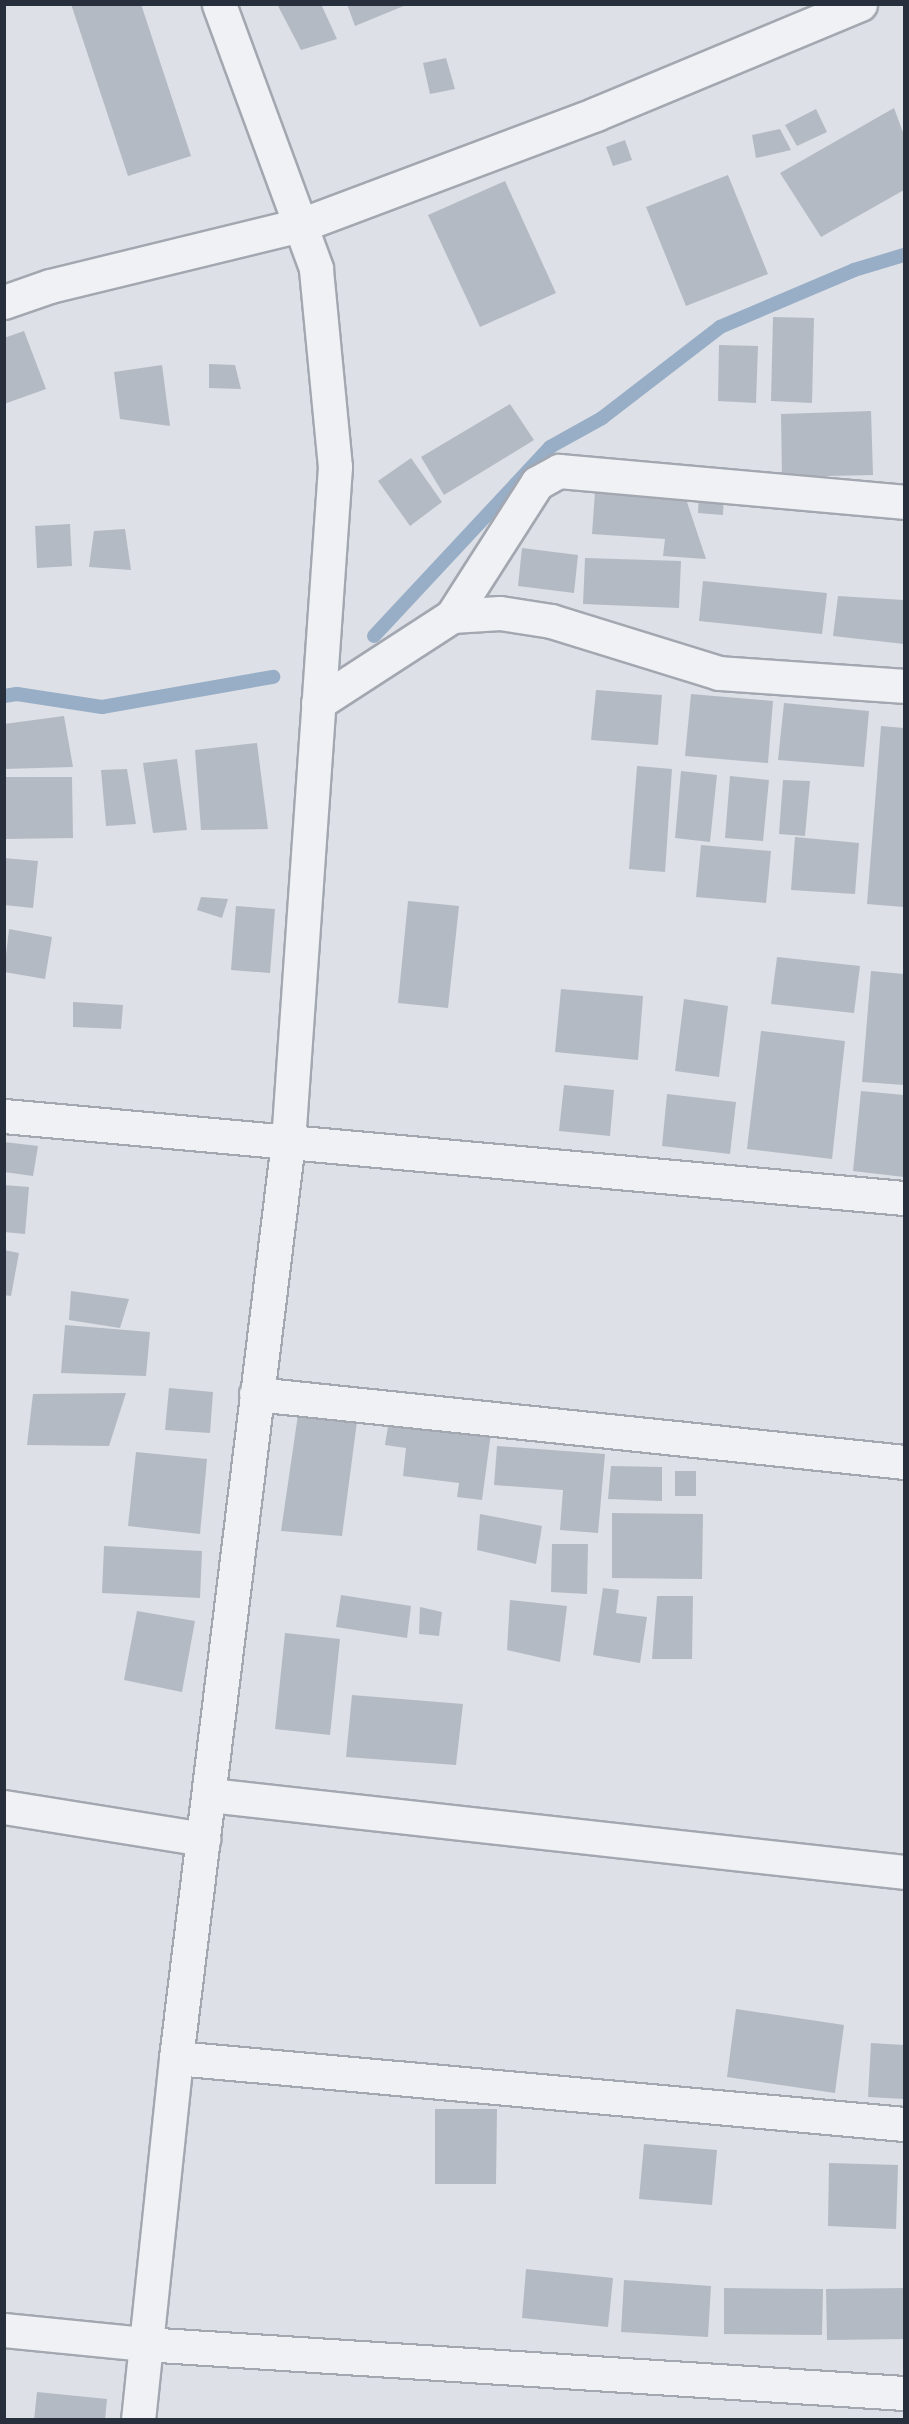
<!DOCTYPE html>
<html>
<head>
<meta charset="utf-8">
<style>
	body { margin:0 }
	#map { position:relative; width:909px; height:2424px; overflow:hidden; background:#dde0e6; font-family:"Source Sans 3",sans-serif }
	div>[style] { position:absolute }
	.stream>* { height:14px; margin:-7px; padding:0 7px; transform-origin:7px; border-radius:7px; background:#98aec6 }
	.building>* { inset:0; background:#b4bac3 }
	.roads { filter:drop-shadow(2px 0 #a3a7b0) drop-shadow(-2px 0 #a3a7b0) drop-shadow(0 2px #a3a7b0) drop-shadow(0 -2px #a3a7b0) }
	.street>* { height:33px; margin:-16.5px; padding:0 16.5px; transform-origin:16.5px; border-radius:16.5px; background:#eff1f5 }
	span { translate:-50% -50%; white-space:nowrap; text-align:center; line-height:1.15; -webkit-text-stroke:6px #eceff4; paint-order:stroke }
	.frame { position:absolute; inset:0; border:6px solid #272e3c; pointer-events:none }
</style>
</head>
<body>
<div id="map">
	<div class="stream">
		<div style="left:374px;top:636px;width:258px;rotate:-47deg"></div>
		<div style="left:550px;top:447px;width:60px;rotate:-29.1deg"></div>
		<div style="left:602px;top:418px;width:149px;rotate:-37.6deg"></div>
		<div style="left:720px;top:327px;width:146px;rotate:-23deg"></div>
		<div style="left:854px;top:270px;width:52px;rotate:-16.7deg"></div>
		<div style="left:4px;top:696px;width:13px;rotate:-9deg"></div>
		<div style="left:17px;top:694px;width:86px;rotate:8.7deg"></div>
		<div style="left:102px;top:707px;width:174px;rotate:-10deg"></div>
	</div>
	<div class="building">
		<div style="clip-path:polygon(71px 4px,141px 4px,191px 156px,128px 176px)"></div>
		<div style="clip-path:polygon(277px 4px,321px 4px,337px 39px,301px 50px)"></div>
		<div style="clip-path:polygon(347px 4px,406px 4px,406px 5px,355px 26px)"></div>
		<div style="clip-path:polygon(446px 58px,455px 89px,430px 94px,423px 63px)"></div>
		<div style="clip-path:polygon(894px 108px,904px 135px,904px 190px,821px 237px,780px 173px)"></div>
		<div style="clip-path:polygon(816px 109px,827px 132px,797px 146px,785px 125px)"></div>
		<div style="clip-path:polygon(780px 129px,791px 150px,756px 158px,752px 135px)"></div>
		<div style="clip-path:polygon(625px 140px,632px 160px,613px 166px,606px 147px)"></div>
		<div style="clip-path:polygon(728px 175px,768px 274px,686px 306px,646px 207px)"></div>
		<div style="clip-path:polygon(505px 181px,556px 293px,480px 327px,428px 215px)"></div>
		<div style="clip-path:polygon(773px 317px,814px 318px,812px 403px,771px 401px)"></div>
		<div style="clip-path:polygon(24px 331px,46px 389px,4px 404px,4px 338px)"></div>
		<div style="clip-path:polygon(719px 345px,758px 346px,756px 403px,718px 401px)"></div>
		<div style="clip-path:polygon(209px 364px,235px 365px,241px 389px,209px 388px)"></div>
		<div style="clip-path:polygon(162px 365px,170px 426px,120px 419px,114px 372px)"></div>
		<div style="clip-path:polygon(510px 404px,534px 440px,444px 495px,421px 457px)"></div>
		<div style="clip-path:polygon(871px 411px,873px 475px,782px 477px,781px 414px)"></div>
		<div style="clip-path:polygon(411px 458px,442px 502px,410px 526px,378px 481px)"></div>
		<div style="clip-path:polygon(595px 492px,686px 499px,706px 559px,663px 556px,665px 539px,592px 534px)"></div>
		<div style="clip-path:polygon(699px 493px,724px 494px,723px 515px,698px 513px)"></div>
		<div style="clip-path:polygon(70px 524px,72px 566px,37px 568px,35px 526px)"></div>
		<div style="clip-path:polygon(125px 529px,131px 570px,89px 567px,94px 531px)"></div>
		<div style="clip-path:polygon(522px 548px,578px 555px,574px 593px,518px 586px)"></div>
		<div style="clip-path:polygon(585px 558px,681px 561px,679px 608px,583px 604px)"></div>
		<div style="clip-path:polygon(703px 581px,827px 593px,822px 634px,699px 621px)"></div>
		<div style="clip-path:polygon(838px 596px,904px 600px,904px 644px,833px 636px)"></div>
		<div style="clip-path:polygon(596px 690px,662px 695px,658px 745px,591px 740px)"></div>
		<div style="clip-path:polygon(691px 694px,773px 701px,768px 763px,685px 756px)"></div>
		<div style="clip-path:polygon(784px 703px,869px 711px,864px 767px,778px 760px)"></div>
		<div style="clip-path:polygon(64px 716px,73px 767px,4px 769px,4px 724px)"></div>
		<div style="clip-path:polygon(881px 726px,904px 728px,904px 907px,867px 904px)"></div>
		<div style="clip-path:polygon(257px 743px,268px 829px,201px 830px,195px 750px)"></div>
		<div style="clip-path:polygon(177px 759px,187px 830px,153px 833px,143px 763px)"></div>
		<div style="clip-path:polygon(637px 766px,672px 769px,665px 872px,629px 869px)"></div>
		<div style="clip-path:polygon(127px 769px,136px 824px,106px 826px,101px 770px)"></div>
		<div style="clip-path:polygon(681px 771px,717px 775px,710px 842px,675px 838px)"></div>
		<div style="clip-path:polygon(730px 776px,769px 780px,763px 841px,725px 838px)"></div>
		<div style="clip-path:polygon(4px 777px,72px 777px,73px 838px,4px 839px)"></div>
		<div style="clip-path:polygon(783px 780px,810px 781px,805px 836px,779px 834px)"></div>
		<div style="clip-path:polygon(795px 837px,859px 843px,855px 894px,791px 890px)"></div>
		<div style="clip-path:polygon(701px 845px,771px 851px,766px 903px,696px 897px)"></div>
		<div style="clip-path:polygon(4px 858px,38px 861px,33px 908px,4px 905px)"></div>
		<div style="clip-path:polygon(201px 897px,228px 899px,222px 918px,197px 910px)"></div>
		<div style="clip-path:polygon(408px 901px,459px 906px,448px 1008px,398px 1003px)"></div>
		<div style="clip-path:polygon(236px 906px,275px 909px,270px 973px,231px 970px)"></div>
		<div style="clip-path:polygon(9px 929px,52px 937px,45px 979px,4px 972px)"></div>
		<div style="clip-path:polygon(777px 957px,860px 966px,854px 1013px,771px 1004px)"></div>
		<div style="clip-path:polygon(871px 971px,904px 974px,904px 1085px,862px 1082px)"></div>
		<div style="clip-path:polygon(561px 989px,643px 996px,638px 1060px,555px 1052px)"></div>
		<div style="clip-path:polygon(684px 999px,728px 1006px,719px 1077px,675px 1071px)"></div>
		<div style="clip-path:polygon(73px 1002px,123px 1005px,121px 1029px,73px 1027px)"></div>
		<div style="clip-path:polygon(761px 1031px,845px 1041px,832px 1159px,747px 1149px)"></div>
		<div style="clip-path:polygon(564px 1085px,614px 1090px,610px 1136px,559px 1131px)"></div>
		<div style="clip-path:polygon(861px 1091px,904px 1095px,904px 1177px,853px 1171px)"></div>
		<div style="clip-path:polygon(667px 1094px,736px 1102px,730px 1154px,662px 1146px)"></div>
		<div style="clip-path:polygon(4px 1142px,38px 1146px,33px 1176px,4px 1172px)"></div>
		<div style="clip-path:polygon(4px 1185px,29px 1187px,25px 1234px,4px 1232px)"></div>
		<div style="clip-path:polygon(4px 1250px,19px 1253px,11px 1296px,4px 1295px)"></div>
		<div style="clip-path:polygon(71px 1291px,129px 1299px,120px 1328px,69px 1320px)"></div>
		<div style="clip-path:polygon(65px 1325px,150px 1332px,146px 1376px,61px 1373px)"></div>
		<div style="clip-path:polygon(169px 1388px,213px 1392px,210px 1433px,165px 1430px)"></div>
		<div style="clip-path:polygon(126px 1393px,109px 1446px,27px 1445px,33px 1394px)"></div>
		<div style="clip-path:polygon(299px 1408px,358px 1414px,342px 1536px,281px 1531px)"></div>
		<div style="clip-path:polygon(389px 1420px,491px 1433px,482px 1500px,457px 1497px,459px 1483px,403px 1476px,406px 1448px,385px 1445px)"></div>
		<div style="clip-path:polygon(497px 1446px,605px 1454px,598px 1533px,560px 1530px,563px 1490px,494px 1485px)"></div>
		<div style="clip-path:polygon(136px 1452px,207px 1459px,200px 1534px,128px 1526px)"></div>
		<div style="clip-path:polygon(611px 1466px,662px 1467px,662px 1501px,608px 1499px)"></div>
		<div style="clip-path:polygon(675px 1471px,696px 1471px,696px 1496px,675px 1496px)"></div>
		<div style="clip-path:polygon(612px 1513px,703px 1514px,702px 1579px,612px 1578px)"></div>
		<div style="clip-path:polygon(480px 1514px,542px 1526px,536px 1564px,477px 1550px)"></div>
		<div style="clip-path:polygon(552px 1544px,588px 1544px,587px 1594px,551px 1592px)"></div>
		<div style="clip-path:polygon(104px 1546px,202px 1551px,200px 1598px,102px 1593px)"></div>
		<div style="clip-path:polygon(603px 1588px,619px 1590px,616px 1613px,647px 1617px,640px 1663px,593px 1655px)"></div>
		<div style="clip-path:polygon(341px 1595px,411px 1606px,407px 1638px,336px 1627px)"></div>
		<div style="clip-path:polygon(657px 1596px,693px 1596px,692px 1659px,652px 1659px)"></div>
		<div style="clip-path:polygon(510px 1600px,567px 1606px,560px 1662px,507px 1650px)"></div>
		<div style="clip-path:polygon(420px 1607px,442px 1612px,439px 1636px,419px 1634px)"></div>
		<div style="clip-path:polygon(137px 1611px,195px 1621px,182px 1692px,124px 1680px)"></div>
		<div style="clip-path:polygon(285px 1633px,340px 1639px,330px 1735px,275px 1729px)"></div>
		<div style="clip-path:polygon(352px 1695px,463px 1704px,456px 1765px,346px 1757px)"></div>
		<div style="clip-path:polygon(736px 2009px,844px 2025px,835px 2093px,727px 2077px)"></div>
		<div style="clip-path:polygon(871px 2043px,904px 2045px,904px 2099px,868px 2097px)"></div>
		<div style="clip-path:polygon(435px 2109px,497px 2109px,496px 2184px,435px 2184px)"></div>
		<div style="clip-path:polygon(644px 2144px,717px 2150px,712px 2205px,639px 2199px)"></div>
		<div style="clip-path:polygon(829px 2163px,898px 2165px,896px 2229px,828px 2226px)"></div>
		<div style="clip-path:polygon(526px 2269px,613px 2278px,608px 2327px,522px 2318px)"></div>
		<div style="clip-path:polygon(624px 2280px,711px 2286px,708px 2337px,621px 2332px)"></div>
		<div style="clip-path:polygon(724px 2288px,823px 2289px,822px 2335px,724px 2334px)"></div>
		<div style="clip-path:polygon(904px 2288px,904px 2339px,827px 2340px,826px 2289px)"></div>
		<div style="clip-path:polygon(37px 2392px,107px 2399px,105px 2420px,34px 2420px)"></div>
	</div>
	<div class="roads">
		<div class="street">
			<div style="left:4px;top:302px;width:49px;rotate:-19.2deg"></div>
			<div style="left:50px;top:286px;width:258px;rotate:-13.7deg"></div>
			<div style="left:301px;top:225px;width:315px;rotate:-20.6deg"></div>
			<div style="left:596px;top:114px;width:286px;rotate:-22.6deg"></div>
			<div style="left:452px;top:616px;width:158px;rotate:-57.4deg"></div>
			<div style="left:537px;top:483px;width:25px;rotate:-29deg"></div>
			<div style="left:559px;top:471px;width:346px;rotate:5.1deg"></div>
			<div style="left:318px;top:703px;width:160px;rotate:-33deg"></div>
			<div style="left:452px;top:616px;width:48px;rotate:-3.6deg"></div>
			<div style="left:500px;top:613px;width:52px;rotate:8.9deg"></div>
			<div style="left:551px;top:621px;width:176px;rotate:17.2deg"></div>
			<div style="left:719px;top:673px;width:185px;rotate:4deg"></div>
			<div style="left:4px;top:1116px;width:904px;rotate:5.21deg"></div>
			<div style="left:256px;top:1394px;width:652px;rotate:5.99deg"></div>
			<div style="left:210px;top:1795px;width:698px;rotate:6.33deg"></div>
			<div style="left:4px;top:1807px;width:202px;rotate:9.1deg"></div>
			<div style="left:176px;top:2058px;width:731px;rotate:5.18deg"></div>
			<div style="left:4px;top:2330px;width:141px;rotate:5.7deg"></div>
			<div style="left:144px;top:2344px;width:762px;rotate:3.69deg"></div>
			<div style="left:138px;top:2420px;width:364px;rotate:-84deg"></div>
			<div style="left:176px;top:2058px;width:923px;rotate:-83.03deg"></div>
			<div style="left:288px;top:1142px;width:677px;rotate:-86.02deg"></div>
			<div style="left:335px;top:467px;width:200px;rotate:-95.5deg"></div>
			<div style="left:316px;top:268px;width:281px;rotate:-110.2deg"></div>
		</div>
	</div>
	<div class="frame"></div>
</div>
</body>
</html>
